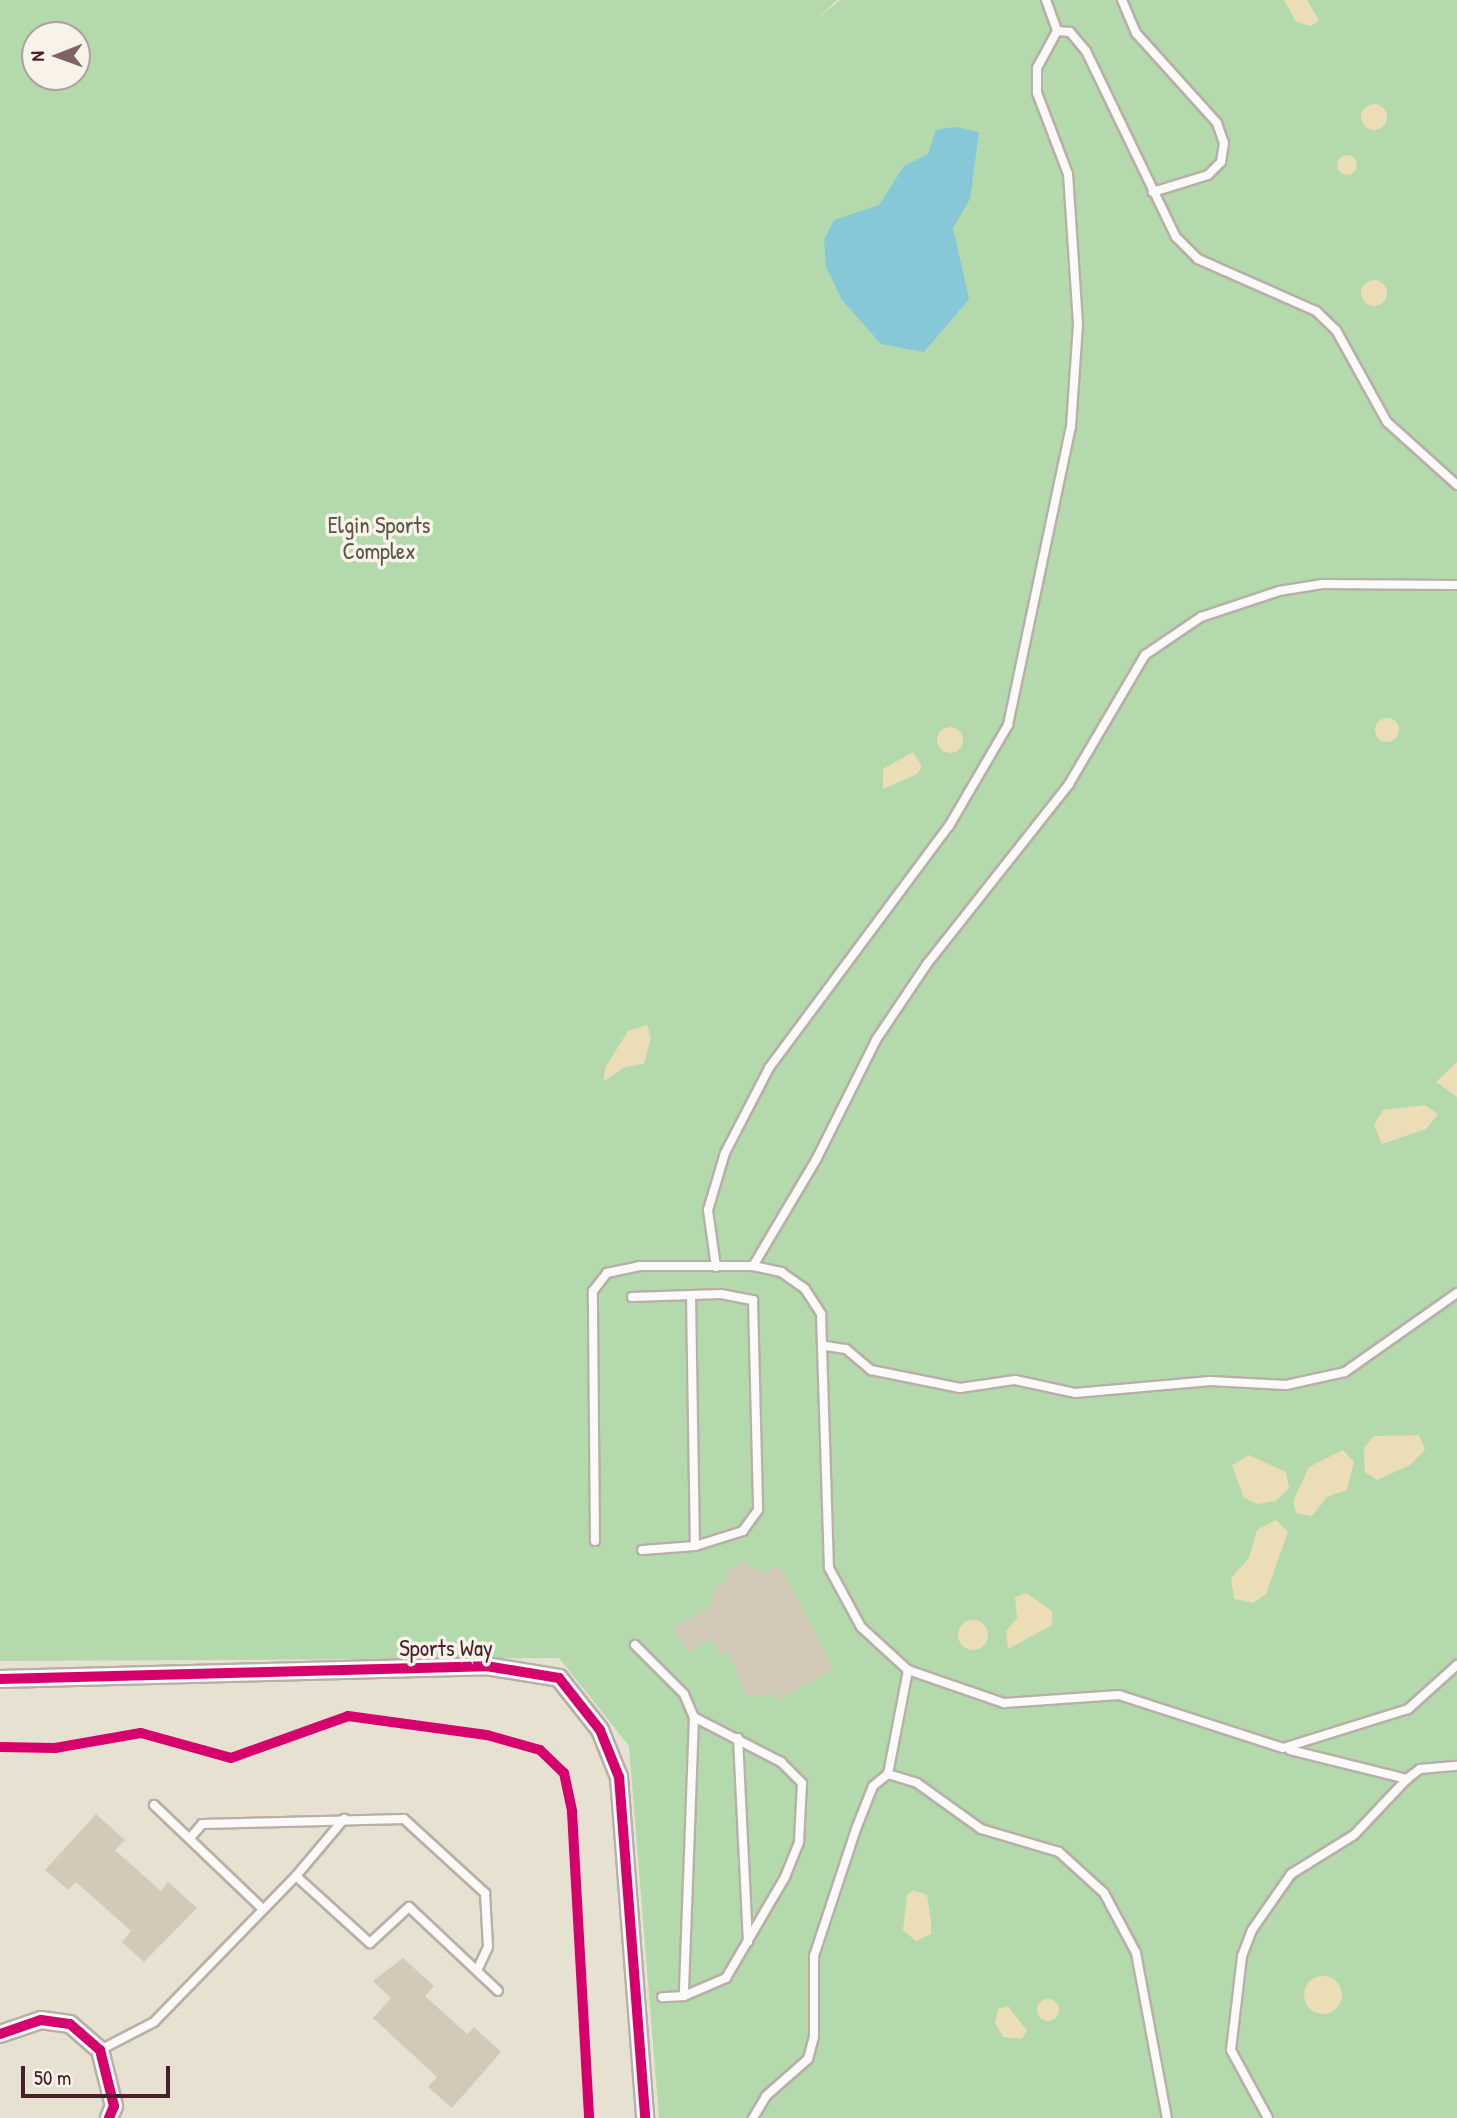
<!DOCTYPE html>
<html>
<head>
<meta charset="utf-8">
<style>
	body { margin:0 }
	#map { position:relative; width:1457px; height:2118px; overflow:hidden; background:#e7e1d2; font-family:"Patrick Hand",sans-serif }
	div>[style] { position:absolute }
	.green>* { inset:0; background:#b3d9ac }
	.sand>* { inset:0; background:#ebddb5 }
	.round { border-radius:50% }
	.water>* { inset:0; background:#86c8d8 }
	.building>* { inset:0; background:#d3c9b9 }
	.roads { filter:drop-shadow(2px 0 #b8b0a8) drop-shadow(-2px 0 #b8b0a8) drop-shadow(0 2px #b8b0a8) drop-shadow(0 -2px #b8b0a8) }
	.lane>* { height:8px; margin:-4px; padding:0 4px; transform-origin:4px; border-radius:4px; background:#fbfaf8 }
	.street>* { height:16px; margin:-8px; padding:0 8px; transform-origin:8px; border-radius:8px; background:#fbfaf8 }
	.cycleway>* { height:10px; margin:-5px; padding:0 5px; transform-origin:5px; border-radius:5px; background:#d6006c }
	span { translate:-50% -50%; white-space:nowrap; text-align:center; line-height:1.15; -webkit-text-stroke:7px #f7f3e8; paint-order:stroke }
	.park-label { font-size:23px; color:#5d5548 }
	.street-label { font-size:23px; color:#4a1f2b }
	.north { position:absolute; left:21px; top:21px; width:70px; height:70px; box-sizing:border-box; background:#f7f3e8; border:2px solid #b29e9c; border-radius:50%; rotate:269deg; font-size:19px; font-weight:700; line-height:28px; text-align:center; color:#4a1f2b }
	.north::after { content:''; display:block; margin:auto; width:24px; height:32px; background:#816365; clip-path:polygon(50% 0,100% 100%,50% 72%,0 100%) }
	.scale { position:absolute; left:21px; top:2066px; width:149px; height:32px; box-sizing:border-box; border:4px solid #4a1f2b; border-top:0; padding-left:9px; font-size:21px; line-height:24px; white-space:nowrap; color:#4a1f2b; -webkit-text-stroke:5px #f7f3e8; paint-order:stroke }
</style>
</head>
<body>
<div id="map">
	<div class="green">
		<div style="clip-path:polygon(evenodd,0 0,837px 0,814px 21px,840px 0,1457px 0,1457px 2118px,659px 2118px,629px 1746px,559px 1658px,0 1661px,0 0,35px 35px,77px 35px,77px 77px,35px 77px,35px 35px)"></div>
	</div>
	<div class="sand">
		<div style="clip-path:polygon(1284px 0,1307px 0,1319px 20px,1311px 26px,1296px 22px)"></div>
		<div class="round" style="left:1361px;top:104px;width:26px;height:26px"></div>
		<div class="round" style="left:1337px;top:155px;width:20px;height:20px"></div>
		<div class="round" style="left:1361px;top:280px;width:26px;height:26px"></div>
		<div class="round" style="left:1375px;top:718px;width:24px;height:24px"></div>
		<div class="round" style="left:937px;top:727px;width:26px;height:26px"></div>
		<div style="clip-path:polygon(913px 752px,922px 767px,917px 774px,883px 789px,883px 769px)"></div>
		<div style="clip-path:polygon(647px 1025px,651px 1038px,644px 1064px,625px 1067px,604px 1081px,605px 1068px,628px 1031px)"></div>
		<div style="clip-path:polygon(1457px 1062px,1457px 1097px,1436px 1082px)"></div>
		<div style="clip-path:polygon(1425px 1105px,1438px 1114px,1426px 1129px,1382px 1144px,1374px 1125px,1383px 1110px)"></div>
		<div style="clip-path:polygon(1419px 1435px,1425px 1450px,1410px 1465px,1377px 1480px,1365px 1472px,1364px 1448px,1374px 1436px)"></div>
		<div style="clip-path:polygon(1343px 1450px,1354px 1462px,1347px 1490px,1327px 1497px,1312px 1516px,1296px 1513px,1293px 1501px,1309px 1467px)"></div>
		<div style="clip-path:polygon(1249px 1455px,1286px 1472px,1289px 1488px,1276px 1501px,1257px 1504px,1244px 1498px,1232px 1465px)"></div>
		<div style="clip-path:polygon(1276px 1520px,1288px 1532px,1266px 1594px,1253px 1603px,1234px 1599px,1231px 1578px,1249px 1558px,1257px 1530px)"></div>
		<div style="clip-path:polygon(1026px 1593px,1052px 1611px,1052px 1625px,1008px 1649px,1006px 1631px,1017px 1618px,1015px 1597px)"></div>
		<div class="round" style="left:958px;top:1620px;width:30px;height:30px"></div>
		<div style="clip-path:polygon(913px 1890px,927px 1895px,931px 1921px,931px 1934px,916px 1941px,903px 1930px,907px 1895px)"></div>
		<div class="round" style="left:1304px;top:1976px;width:38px;height:38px"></div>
		<div class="round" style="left:1037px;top:1999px;width:22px;height:22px"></div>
		<div style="clip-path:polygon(1008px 2006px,1027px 2031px,1022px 2039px,1003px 2037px,995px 2023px,998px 2009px)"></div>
	</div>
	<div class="water">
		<div style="clip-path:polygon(955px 127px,979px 132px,970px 199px,953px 228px,969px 299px,924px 352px,881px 344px,842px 300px,826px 267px,824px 240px,834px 220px,879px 205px,904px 166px,928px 154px,936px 130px)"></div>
	</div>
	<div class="building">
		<div style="clip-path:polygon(745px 1562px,762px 1574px,779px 1565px,834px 1669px,776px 1700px,773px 1693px,748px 1698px,728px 1651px,720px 1655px,711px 1639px,687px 1652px,674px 1627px,711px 1607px,713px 1591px,729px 1580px,725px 1572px)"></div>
		<div style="clip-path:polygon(96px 1814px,125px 1840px,115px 1850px,161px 1891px,168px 1882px,197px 1908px,144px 1962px,122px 1942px,131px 1931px,76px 1882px,68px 1890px,45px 1870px)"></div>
		<div style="clip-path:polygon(403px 1958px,434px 1986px,425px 1996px,467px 2034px,474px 2027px,501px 2052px,452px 2108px,428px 2087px,437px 2077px,373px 2018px,391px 1998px,373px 1981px)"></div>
	</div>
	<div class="roads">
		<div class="lane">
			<div style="left:1046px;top:0;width:33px;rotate:70deg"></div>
			<div style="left:1122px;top:0;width:36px;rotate:67deg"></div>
			<div style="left:1136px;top:33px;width:121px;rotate:48deg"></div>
			<div style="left:1217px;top:123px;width:21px;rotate:71deg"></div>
			<div style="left:1224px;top:143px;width:19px;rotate:99deg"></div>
			<div style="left:1221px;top:162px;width:18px;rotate:135deg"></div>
			<div style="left:1208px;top:175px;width:58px;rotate:162.8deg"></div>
			<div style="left:753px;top:1266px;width:126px;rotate:-59.3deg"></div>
			<div style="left:817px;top:1158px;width:132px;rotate:-63.4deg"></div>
			<div style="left:876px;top:1040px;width:92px;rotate:-56.1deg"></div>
			<div style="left:927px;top:964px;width:229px;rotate:-51.7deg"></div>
			<div style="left:1069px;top:784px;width:150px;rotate:-59.5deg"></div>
			<div style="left:1145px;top:655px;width:68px;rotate:-34.2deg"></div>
			<div style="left:1201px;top:617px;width:82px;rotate:-18.4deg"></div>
			<div style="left:1279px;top:591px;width:44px;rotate:-9.2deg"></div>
			<div style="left:1322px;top:584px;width:135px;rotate:0.4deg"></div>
			<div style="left:716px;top:1267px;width:58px;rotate:-98deg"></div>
			<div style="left:708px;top:1210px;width:59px;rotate:-73.4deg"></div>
			<div style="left:725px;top:1153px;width:96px;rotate:-62.6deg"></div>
			<div style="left:769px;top:1068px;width:302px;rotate:-53.4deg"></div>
			<div style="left:949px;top:826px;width:117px;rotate:-59.7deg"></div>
			<div style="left:1008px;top:725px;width:305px;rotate:-78.1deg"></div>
			<div style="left:1071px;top:427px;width:103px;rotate:-86.1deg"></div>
			<div style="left:1078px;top:324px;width:150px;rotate:-93.8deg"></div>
			<div style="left:1068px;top:174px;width:87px;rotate:-110.9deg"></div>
			<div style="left:1037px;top:93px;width:25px;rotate:-90deg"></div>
			<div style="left:1037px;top:68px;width:42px;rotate:-61.6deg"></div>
			<div style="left:1057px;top:31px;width:13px;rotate:4deg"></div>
			<div style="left:1070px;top:32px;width:25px;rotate:50deg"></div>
			<div style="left:1086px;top:51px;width:207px;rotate:64.2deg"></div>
			<div style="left:1176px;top:237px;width:31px;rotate:45deg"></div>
			<div style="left:1198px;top:259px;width:129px;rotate:23.8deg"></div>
			<div style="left:1316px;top:311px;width:28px;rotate:44deg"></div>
			<div style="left:1336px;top:330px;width:105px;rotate:61deg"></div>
			<div style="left:1387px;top:422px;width:94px;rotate:42deg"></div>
			<div style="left:691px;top:1295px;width:251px;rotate:89.1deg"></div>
			<div style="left:632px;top:1297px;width:89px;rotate:-1.9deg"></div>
			<div style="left:721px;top:1294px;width:33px;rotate:11deg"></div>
			<div style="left:753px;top:1300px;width:210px;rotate:88.6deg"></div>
			<div style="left:758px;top:1510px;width:26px;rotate:126deg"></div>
			<div style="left:743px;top:1531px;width:50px;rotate:162.6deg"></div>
			<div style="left:695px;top:1546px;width:53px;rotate:175.7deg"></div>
			<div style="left:826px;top:1346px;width:20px;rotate:9deg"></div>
			<div style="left:846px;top:1349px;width:33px;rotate:40deg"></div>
			<div style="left:871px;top:1370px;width:91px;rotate:11.4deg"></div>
			<div style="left:960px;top:1388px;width:56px;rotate:-8.3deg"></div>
			<div style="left:1015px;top:1380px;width:61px;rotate:12.2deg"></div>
			<div style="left:1075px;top:1393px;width:136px;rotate:-5.1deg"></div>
			<div style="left:1210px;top:1381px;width:76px;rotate:3deg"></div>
			<div style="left:1286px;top:1385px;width:60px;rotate:-12.4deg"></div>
			<div style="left:1345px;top:1372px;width:137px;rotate:-35.2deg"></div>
			<div style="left:595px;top:1541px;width:250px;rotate:-90.5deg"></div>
			<div style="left:593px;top:1291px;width:23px;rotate:-52deg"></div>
			<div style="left:607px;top:1273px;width:33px;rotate:-12deg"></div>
			<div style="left:639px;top:1266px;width:114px"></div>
			<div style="left:753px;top:1266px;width:29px;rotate:12deg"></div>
			<div style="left:781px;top:1272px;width:29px;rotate:35deg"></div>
			<div style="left:805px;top:1289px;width:30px;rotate:57deg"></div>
			<div style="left:821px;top:1314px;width:254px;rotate:88.2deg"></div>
			<div style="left:829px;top:1568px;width:67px;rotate:61.5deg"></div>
			<div style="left:861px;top:1627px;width:64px;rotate:42.5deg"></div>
			<div style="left:908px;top:1670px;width:102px;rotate:19deg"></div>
			<div style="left:1004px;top:1703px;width:115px;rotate:-4deg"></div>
			<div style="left:1119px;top:1695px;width:172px;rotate:17.9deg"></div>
			<div style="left:1283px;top:1748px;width:131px;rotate:-17.3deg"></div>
			<div style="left:1408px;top:1709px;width:66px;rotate:-41.9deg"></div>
			<div style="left:635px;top:1645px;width:69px;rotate:45deg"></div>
			<div style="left:684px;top:1694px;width:25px;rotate:67deg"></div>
			<div style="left:694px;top:1717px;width:279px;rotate:92.1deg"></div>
			<div style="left:684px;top:1996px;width:22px;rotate:177deg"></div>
			<div style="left:738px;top:1738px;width:204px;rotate:87.2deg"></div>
			<div style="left:1290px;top:1750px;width:121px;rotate:13.9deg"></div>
			<div style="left:888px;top:1774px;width:30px;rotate:17deg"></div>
			<div style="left:917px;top:1783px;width:79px;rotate:35.7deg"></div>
			<div style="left:981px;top:1829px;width:81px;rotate:16.4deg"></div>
			<div style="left:1059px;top:1852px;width:61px;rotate:42.3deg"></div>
			<div style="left:1104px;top:1893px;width:68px;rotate:61.9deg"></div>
			<div style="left:1136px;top:1953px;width:168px;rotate:79.4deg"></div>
			<div style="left:154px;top:1805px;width:151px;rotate:43.7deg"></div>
			<div style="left:190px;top:1838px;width:18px;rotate:-49deg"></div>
			<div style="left:202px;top:1824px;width:202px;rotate:-1.4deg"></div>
			<div style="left:404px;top:1819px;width:110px;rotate:42.4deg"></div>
			<div style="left:485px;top:1893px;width:54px;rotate:86.8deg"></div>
			<div style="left:488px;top:1947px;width:26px;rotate:115deg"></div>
			<div style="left:296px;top:1876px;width:75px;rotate:-49.9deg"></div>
			<div style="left:684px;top:1996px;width:46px;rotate:-23.2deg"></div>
			<div style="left:726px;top:1978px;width:117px;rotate:-59.7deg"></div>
			<div style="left:785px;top:1877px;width:38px;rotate:-68deg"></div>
			<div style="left:799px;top:1842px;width:59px;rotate:-87.1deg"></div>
			<div style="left:802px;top:1783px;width:30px;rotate:-135deg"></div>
			<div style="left:781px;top:1762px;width:98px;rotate:-152.7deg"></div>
			<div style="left:100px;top:2050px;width:61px;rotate:-27.4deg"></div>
			<div style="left:154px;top:2022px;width:204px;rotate:-45.8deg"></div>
			<div style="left:296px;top:1876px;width:100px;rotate:42.2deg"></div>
			<div style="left:370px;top:1943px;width:53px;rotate:-42.7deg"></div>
			<div style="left:409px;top:1907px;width:122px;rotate:43.3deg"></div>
			<div style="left:753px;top:2118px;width:26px;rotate:-59deg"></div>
			<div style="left:766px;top:2096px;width:56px;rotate:-41.4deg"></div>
			<div style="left:808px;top:2059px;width:23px;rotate:-75deg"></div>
			<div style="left:814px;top:2037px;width:81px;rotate:-90deg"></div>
			<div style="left:814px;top:1956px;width:134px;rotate:-71.7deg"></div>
			<div style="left:856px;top:1829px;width:46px;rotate:-68.4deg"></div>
			<div style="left:873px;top:1786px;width:19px;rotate:-39deg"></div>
			<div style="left:888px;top:1774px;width:106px;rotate:-79.1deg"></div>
			<div style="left:1268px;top:2118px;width:77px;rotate:-118.6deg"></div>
			<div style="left:1231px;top:2050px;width:95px;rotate:-83.3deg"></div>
			<div style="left:1242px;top:1956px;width:28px;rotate:-69deg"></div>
			<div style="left:1252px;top:1930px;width:68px;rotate:-55.1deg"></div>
			<div style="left:1291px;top:1874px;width:74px;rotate:-31.8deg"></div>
			<div style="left:1354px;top:1835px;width:77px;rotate:-46.6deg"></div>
			<div style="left:1407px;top:1779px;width:16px;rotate:-38deg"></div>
			<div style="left:1420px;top:1769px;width:37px;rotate:-5deg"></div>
		</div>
		<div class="street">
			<div style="left:0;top:1679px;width:486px;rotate:-1.5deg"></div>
			<div style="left:486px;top:1666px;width:74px;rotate:9.3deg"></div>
			<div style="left:559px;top:1678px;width:66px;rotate:51.7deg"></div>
			<div style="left:600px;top:1730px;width:51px;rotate:68deg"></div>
			<div style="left:619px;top:1777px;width:342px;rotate:85.6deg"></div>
			<div style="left:0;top:2034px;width:43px;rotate:-18.9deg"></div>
			<div style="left:41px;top:2020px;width:29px;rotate:8deg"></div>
			<div style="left:70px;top:2024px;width:40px;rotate:41deg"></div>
			<div style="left:100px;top:2050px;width:58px;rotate:76deg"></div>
			<div style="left:114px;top:2106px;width:13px;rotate:113deg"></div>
		</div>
	</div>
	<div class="cycleway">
		<div style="left:0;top:1679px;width:486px;rotate:-1.5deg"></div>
		<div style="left:486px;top:1666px;width:74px;rotate:9.3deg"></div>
		<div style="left:559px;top:1678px;width:66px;rotate:51.7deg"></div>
		<div style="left:600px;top:1730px;width:51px;rotate:68deg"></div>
		<div style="left:619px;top:1777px;width:342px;rotate:85.6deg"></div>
		<div style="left:0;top:1747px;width:55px;rotate:1deg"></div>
		<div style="left:55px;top:1748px;width:87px;rotate:-9.9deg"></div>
		<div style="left:141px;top:1733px;width:93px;rotate:15.5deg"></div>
		<div style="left:231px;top:1758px;width:124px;rotate:-19.7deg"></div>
		<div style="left:348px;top:1716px;width:140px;rotate:7.8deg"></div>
		<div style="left:487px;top:1735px;width:55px;rotate:15.8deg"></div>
		<div style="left:540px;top:1750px;width:33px;rotate:44deg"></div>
		<div style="left:564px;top:1773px;width:40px;rotate:78deg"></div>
		<div style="left:572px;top:1812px;width:306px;rotate:86.8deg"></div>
		<div style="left:0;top:2034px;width:43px;rotate:-18.9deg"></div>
		<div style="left:41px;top:2020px;width:29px;rotate:8deg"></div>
		<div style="left:70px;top:2024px;width:40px;rotate:41deg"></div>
		<div style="left:100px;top:2050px;width:58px;rotate:76deg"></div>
		<div style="left:114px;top:2106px;width:13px;rotate:113deg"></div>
	</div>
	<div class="park-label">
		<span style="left:379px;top:538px">Elgin Sports<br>Complex</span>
	</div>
	<div class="street-label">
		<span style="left:446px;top:1648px">Sports Way</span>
	</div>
	<div class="north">N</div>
	<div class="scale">50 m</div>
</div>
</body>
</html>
